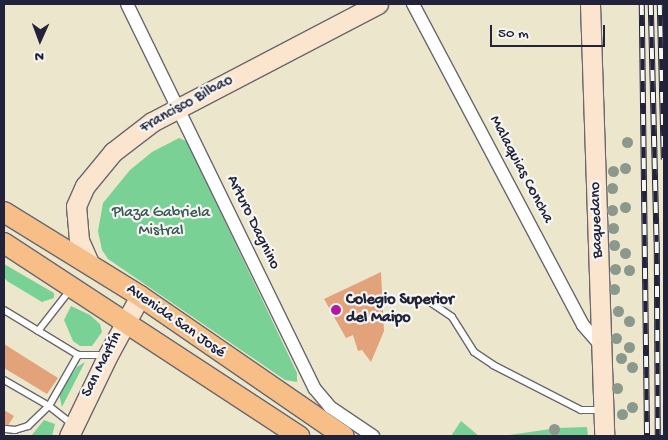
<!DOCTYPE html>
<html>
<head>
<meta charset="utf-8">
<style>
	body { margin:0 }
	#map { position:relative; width:668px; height:440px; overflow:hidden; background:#ece7cc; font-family:"Gochi Hand",sans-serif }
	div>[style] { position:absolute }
	.green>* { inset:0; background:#7ad195 }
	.building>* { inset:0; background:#e2a37a }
	.roads { filter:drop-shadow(1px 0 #69676e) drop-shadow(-1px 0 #69676e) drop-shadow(0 1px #69676e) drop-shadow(0 -1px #69676e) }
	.lane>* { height:6px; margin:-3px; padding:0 3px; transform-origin:3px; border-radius:3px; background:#fff }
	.street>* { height:12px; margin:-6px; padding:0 6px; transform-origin:6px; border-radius:6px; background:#fff }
	.secondary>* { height:19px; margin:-9.5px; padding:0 9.5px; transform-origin:9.5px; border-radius:9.5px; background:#fce5cf }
	.primary>* { height:20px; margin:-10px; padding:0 10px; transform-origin:10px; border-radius:10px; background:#f7be88 }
	.rail>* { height:5.5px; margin-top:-2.75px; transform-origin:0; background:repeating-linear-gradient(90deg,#f6f6f2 0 11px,#22223b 0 22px); box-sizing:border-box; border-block:1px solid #22223b }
	.trees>* { width:11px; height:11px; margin:-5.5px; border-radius:50%; background:#8b988b }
	.dots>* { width:14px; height:14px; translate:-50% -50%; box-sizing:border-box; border:2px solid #f6f6f2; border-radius:50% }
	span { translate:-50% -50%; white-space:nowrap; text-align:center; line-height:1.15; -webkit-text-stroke:4.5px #f6f6f2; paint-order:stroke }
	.street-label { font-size:16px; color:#22223b }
	.park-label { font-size:16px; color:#3c5756 }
	.poi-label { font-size:16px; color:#22223b; font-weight:700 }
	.left { translate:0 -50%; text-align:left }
	.frame { position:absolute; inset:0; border:5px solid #22223b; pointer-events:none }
	.north { position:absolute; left:15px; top:15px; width:50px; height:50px; -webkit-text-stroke:4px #f6f6f2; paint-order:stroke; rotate:182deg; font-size:14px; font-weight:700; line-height:20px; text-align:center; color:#22223b }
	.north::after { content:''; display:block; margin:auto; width:18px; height:22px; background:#22223b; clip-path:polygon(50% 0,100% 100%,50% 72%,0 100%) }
	.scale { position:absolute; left:490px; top:25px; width:115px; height:22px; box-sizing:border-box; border:2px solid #22223b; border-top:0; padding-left:6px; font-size:15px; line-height:18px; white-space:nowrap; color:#22223b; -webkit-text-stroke:4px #f6f6f2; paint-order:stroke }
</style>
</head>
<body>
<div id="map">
	<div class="green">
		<div style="clip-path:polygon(179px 138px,186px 141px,191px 150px,297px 373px,297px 382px,285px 380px,108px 259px,102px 250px,98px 231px,103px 203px,130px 170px,152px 152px)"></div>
		<div style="clip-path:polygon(4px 264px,54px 293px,54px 298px,42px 302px,7px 281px,4px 277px)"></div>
		<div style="clip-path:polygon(71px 306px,90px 315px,100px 324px,102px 332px,92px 346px,80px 346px,73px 341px,64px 320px)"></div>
		<div style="clip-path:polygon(85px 362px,62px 407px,59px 394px,77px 367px)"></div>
		<div style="clip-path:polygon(44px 420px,55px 424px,52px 436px,31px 436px)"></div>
		<div style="clip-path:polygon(461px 421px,479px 436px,451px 436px)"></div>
		<div style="clip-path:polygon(587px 427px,588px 436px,502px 436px,557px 428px)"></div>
	</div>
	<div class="building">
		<div style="clip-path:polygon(381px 272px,384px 331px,371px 362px,362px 350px,358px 351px,353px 335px,346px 338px,324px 299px)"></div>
		<div style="clip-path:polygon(4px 344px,58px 378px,47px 394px,4px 368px)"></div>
		<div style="clip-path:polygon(4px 410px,14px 416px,4px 432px)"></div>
	</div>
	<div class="roads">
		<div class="lane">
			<div style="left:427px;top:300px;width:30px;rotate:34deg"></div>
			<div style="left:452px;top:317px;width:41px;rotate:57.8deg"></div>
			<div style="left:474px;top:352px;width:23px;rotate:34deg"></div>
			<div style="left:493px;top:365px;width:99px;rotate:27.1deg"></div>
			<div style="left:581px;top:410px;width:20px"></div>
			<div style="left:4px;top:310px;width:87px;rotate:31.3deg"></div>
			<div style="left:78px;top:355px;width:26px"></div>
			<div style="left:38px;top:331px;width:52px;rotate:-52deg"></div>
			<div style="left:4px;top:380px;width:52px;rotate:30deg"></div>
			<div style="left:49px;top:406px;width:29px;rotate:38deg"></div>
			<div style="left:6px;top:429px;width:9px;rotate:6deg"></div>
			<div style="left:15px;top:430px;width:14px;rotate:-17deg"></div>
			<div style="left:28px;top:426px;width:29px;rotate:-44deg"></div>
			<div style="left:49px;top:406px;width:59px;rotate:-60.4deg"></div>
		</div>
		<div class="street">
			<div style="left:127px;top:4px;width:428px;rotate:64deg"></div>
			<div style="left:315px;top:389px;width:23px;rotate:50deg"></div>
			<div style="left:330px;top:407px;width:52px;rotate:34deg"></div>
			<div style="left:413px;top:4px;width:363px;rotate:62.1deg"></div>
			<div style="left:583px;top:325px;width:29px;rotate:49deg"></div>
		</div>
		<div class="secondary">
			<div style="left:590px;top:4px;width:432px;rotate:88.1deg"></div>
			<div style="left:90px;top:265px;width:27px;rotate:-114deg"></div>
			<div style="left:79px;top:240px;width:34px;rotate:-95deg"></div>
			<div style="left:76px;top:206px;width:22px;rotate:-66deg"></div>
			<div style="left:85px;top:186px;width:44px;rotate:-50.5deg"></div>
			<div style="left:113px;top:152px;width:49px;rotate:-37.6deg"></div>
			<div style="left:152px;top:122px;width:255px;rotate:-27.6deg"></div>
			<div style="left:69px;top:436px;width:90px;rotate:-64.3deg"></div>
			<div style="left:108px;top:355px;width:67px;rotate:-61.5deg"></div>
		</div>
		<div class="primary">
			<div style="left:4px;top:212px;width:160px;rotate:31.7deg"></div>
			<div style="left:140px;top:296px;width:247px;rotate:34.5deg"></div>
			<div style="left:4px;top:243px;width:353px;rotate:33.2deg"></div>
		</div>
	</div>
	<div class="rail">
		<div style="left:642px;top:4px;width:432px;rotate:89.3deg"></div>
		<div style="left:651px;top:4px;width:238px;rotate:88.6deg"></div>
		<div style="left:657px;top:242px;width:194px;rotate:89.7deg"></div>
		<div style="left:660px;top:4px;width:156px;rotate:88.5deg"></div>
	</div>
	<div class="trees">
		<div style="left:627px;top:142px"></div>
		<div style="left:625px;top:168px"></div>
		<div style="left:613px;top:171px"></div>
		<div style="left:612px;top:188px"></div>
		<div style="left:625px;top:207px"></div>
		<div style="left:612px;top:210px"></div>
		<div style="left:613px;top:228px"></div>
		<div style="left:614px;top:245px"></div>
		<div style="left:625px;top:253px"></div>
		<div style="left:615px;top:269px"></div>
		<div style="left:629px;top:270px"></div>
		<div style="left:614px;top:289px"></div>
		<div style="left:618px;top:311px"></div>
		<div style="left:629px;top:321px"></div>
		<div style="left:616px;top:338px"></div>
		<div style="left:629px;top:347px"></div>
		<div style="left:621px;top:358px"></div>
		<div style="left:632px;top:367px"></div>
		<div style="left:617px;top:388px"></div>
		<div style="left:632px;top:407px"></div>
		<div style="left:622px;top:414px"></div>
		<div style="left:554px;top:429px"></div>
	</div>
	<div class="dots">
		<div style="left:336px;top:310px;background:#b5179e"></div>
	</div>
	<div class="street-label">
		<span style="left:187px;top:105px;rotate:-29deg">Francisco Bilbao</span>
		<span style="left:520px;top:170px;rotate:62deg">Malaquias Concha</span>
		<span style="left:598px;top:220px;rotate:-92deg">Baquedano</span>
		<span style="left:252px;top:223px;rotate:64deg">Arturo Dagnino</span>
		<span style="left:175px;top:322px;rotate:35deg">Avenida San José</span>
		<span style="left:103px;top:365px;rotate:-63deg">San Martín</span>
	</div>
	<div class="park-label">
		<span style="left:161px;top:223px">Plaza Gabriela<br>Mistral</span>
	</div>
	<div class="poi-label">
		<span class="left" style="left:346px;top:310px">Colegio Superior<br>del Maipo</span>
	</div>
	<div class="frame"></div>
	<div class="north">N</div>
	<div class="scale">50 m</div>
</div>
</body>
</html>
